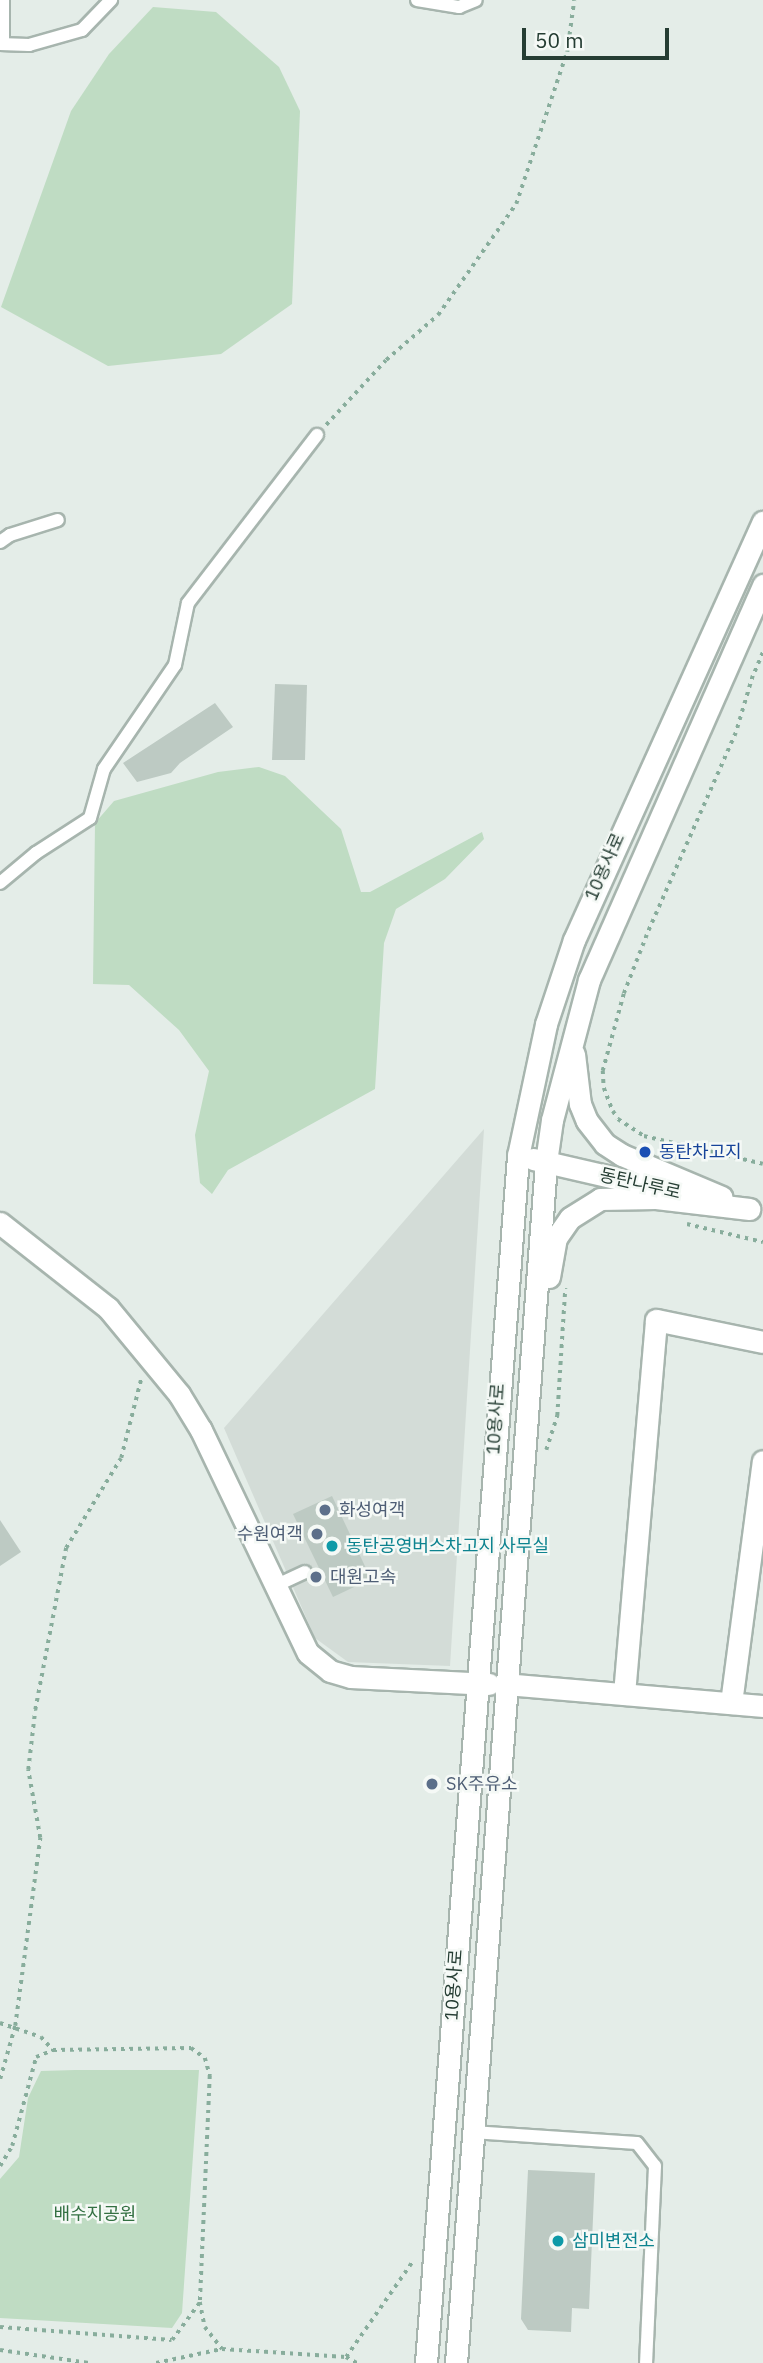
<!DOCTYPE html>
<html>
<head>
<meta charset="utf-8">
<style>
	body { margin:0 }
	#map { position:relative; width:763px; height:2363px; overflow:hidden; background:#e4ede8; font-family:"IBM Plex Sans","Noto Sans KR",sans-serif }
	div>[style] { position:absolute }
	.built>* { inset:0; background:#d3dcd7 }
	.green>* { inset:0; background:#bfdcc3 }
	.building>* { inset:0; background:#bdcac3 }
	.path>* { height:3.5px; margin-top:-1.75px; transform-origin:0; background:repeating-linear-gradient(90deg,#88ad9c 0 3.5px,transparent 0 8.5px) }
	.roads { filter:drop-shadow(2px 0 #a7b5ae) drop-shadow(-2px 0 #a7b5ae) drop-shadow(0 2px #a7b5ae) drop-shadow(0 -2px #a7b5ae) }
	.lane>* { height:12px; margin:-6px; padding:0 6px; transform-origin:6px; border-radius:6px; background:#fff }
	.street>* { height:21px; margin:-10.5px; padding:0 10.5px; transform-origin:10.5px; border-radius:10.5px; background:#fff }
	.secondary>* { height:21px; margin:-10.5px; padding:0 10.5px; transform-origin:10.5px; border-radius:10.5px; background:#fff }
	.dots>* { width:19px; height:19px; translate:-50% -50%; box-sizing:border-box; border:4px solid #f5f9f6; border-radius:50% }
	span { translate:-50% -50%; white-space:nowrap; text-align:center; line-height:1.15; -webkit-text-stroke:5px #f5f9f6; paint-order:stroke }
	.street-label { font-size:18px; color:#253d33 }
	.transit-label { font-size:18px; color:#164399 }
	.left { translate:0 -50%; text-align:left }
	.service-label { font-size:18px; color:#4e5e75 }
	.right { translate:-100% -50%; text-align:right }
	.culture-label { font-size:18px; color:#0d838f }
	.park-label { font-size:18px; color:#337042 }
	.scale { position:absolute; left:522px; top:28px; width:147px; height:32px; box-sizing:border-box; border:4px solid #253d33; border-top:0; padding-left:9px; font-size:21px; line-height:24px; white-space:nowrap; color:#253d33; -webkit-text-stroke:5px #f5f9f6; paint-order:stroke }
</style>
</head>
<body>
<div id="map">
	<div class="built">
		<div style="clip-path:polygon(484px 1129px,450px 1666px,348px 1662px,315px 1638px,224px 1428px)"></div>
	</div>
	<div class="green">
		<div style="clip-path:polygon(153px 7px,216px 12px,279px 67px,300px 111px,292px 304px,221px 354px,108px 366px,1px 307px,71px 111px,109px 54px)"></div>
		<div style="clip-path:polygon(259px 767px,285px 776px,341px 829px,361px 892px,370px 892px,482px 832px,484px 839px,445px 879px,396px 909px,384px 943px,375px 1089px,228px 1170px,212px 1194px,200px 1183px,195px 1135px,209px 1071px,179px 1030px,129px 985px,93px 984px,95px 823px,114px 801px,218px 772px)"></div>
		<div style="clip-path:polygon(75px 2070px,199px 2070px,182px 2313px,172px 2328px,0 2318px,0 2179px,19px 2157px,28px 2098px,41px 2071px)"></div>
	</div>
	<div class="building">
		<div style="clip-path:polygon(275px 684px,307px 685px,305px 760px,272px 760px)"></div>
		<div style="clip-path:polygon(215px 703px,233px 727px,180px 763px,171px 773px,137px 782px,123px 763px)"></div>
		<div style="clip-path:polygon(332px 1496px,371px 1579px,333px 1597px,293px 1514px)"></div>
		<div style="clip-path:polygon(0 1520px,21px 1552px,0 1566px)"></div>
		<div style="clip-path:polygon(528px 2170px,595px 2173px,589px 2309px,572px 2308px,571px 2332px,528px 2330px,521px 2319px)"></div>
	</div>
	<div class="path">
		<div style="left:326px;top:425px;width:88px;rotate:-47.3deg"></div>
		<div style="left:386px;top:360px;width:69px;rotate:-40.9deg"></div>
		<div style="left:438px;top:315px;width:136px;rotate:-54.9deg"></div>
		<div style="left:516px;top:204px;width:160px;rotate:-71.5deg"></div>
		<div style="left:567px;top:52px;width:52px;rotate:-82.3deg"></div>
		<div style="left:763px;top:653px;width:25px;rotate:113deg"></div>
		<div style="left:753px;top:676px;width:59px;rotate:106.6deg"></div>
		<div style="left:736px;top:733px;width:221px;rotate:113.8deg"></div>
		<div style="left:647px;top:935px;width:63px;rotate:111.3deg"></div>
		<div style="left:624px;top:994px;width:80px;rotate:105.3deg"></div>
		<div style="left:603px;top:1071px;width:17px;rotate:87deg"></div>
		<div style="left:604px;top:1088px;width:25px;rotate:69deg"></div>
		<div style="left:613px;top:1111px;width:9px;rotate:58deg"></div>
		<div style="left:618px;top:1119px;width:31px;rotate:33deg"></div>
		<div style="left:644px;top:1136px;width:122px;rotate:13.2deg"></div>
		<div style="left:687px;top:1224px;width:78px;rotate:13.3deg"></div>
		<div style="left:546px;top:1450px;width:36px;rotate:-72deg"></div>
		<div style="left:557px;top:1416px;width:128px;rotate:-86.4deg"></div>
		<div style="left:0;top:2023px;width:43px;rotate:18.9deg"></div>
		<div style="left:41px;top:2037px;width:18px;rotate:47deg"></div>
		<div style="left:0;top:2079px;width:55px;rotate:-74.2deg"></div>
		<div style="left:15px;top:2026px;width:190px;rotate:-82.4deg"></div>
		<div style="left:40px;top:1838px;width:69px;rotate:-100deg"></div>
		<div style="left:28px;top:1770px;width:60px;rotate:-83.3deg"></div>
		<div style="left:35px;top:1710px;width:165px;rotate:-79.2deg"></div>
		<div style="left:66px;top:1548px;width:105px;rotate:-58.6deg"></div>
		<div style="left:121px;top:1458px;width:81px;rotate:-75.8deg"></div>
		<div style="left:0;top:2166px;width:23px;rotate:-59deg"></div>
		<div style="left:12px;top:2146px;width:92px;rotate:-74.9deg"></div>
		<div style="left:36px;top:2057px;width:18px;rotate:-22deg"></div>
		<div style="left:53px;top:2050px;width:138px;rotate:-0.8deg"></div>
		<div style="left:191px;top:2048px;width:17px;rotate:36deg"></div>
		<div style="left:205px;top:2058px;width:19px;rotate:74deg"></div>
		<div style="left:210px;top:2076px;width:226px;rotate:92.5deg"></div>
		<div style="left:200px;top:2302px;width:25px;rotate:79deg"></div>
		<div style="left:205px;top:2327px;width:28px;rotate:52deg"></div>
		<div style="left:0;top:2327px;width:172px;rotate:4.3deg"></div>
		<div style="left:172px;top:2340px;width:47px;rotate:-53.6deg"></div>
		<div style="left:0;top:2350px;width:90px;rotate:8.3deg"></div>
		<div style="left:346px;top:2357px;width:13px;rotate:29deg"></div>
		<div style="left:156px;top:2363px;width:67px;rotate:-12deg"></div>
		<div style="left:222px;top:2349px;width:124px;rotate:3.7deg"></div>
		<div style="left:346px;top:2357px;width:117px;rotate:-55.1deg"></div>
	</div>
	<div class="roads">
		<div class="lane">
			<div style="left:3px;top:0;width:44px;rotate:90deg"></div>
			<div style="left:417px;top:0;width:43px;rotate:9.5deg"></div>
			<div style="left:459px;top:7px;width:18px;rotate:-22deg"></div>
			<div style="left:0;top:44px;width:29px;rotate:2deg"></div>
			<div style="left:29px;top:45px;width:55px;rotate:-15.8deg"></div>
			<div style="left:82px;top:30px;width:42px;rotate:-46deg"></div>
			<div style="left:0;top:542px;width:12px;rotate:-35deg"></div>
			<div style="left:10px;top:535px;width:50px;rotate:-17.4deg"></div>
			<div style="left:0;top:883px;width:47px;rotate:-39.8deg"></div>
			<div style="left:36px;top:853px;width:64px;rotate:-32.9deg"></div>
			<div style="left:90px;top:818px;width:51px;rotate:-74.1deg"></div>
			<div style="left:104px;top:769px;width:126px;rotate:-55.7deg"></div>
			<div style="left:175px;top:665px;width:63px;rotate:-78.2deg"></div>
			<div style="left:188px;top:603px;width:212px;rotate:-52.5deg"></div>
			<div style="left:275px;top:1586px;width:33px;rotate:-25deg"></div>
			<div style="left:472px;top:2132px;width:165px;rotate:3.8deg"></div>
			<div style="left:637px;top:2143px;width:29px;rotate:52deg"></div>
			<div style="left:655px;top:2166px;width:197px;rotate:92.6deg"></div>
		</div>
		<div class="street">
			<div style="left:505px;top:1684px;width:259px;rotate:4.9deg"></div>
			<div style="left:624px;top:1694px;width:375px;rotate:-85.1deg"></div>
			<div style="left:656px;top:1320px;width:109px;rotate:11.6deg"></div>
			<div style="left:731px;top:1703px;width:244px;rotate:-82.5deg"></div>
		</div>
		<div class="secondary">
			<div style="left:574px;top:1054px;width:50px;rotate:83.2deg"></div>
			<div style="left:580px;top:1104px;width:18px;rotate:68deg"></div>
			<div style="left:587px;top:1121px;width:29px;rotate:52deg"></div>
			<div style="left:605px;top:1144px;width:20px;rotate:33deg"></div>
			<div style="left:622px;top:1155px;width:108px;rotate:22.8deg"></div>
			<div style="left:533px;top:1159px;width:129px;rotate:13deg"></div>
			<div style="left:0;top:1223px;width:137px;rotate:38.2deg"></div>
			<div style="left:108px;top:1308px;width:112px;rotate:50.5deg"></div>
			<div style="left:179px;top:1394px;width:42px;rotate:58.6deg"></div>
			<div style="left:201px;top:1430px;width:247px;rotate:64.4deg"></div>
			<div style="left:308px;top:1653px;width:28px;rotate:39deg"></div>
			<div style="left:330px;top:1671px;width:22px;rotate:16deg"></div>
			<div style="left:351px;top:1677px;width:138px;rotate:2.9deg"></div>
			<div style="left:549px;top:1277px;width:40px;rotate:-80deg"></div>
			<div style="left:556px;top:1238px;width:24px;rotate:-55deg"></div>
			<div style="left:570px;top:1218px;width:36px;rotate:-32deg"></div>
			<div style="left:600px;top:1199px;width:56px;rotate:-1deg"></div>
			<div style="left:656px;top:1198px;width:94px;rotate:6.7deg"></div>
			<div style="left:426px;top:2363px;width:1211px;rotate:-85.64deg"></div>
			<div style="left:518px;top:1156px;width:135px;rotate:-78deg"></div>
			<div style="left:546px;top:1024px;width:89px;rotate:-71.6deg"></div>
			<div style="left:574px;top:940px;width:459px;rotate:-65.7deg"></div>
			<div style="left:456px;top:2363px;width:1204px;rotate:-85.71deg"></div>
			<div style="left:546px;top:1162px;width:42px;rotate:-81.9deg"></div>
			<div style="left:552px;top:1120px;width:145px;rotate:-75.2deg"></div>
			<div style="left:589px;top:980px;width:432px;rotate:-66.2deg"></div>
		</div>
	</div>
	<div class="dots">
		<div style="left:645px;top:1152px;background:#1a4fb4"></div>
		<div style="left:325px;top:1510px;background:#5c6f8a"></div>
		<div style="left:317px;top:1534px;background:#5c6f8a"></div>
		<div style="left:332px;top:1546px;background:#0f9aa8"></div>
		<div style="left:316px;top:1577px;background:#5c6f8a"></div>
		<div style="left:432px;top:1784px;background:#5c6f8a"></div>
		<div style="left:558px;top:2241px;background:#0f9aa8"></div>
	</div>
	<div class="street-label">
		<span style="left:605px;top:867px;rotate:-66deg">10용사로</span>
		<span style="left:640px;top:1184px;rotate:13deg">동탄나루로</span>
		<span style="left:496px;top:1419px;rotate:-86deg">10용사로</span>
		<span style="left:454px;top:1985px;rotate:-86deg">10용사로</span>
	</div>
	<div class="transit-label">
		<span class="left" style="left:659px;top:1152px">동탄차고지</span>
	</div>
	<div class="service-label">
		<span class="left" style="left:339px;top:1510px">화성여객</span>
		<span class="right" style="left:303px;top:1534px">수원여객</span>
		<span class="left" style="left:330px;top:1577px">대원고속</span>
		<span class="left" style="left:446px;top:1784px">SK주유소</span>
	</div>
	<div class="culture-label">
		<span class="left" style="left:346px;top:1546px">동탄공영버스차고지 사무실</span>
		<span class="left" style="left:572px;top:2241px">삼미변전소</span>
	</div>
	<div class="park-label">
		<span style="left:95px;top:2214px">배수지공원</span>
	</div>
	<div class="scale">50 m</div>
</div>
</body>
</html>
